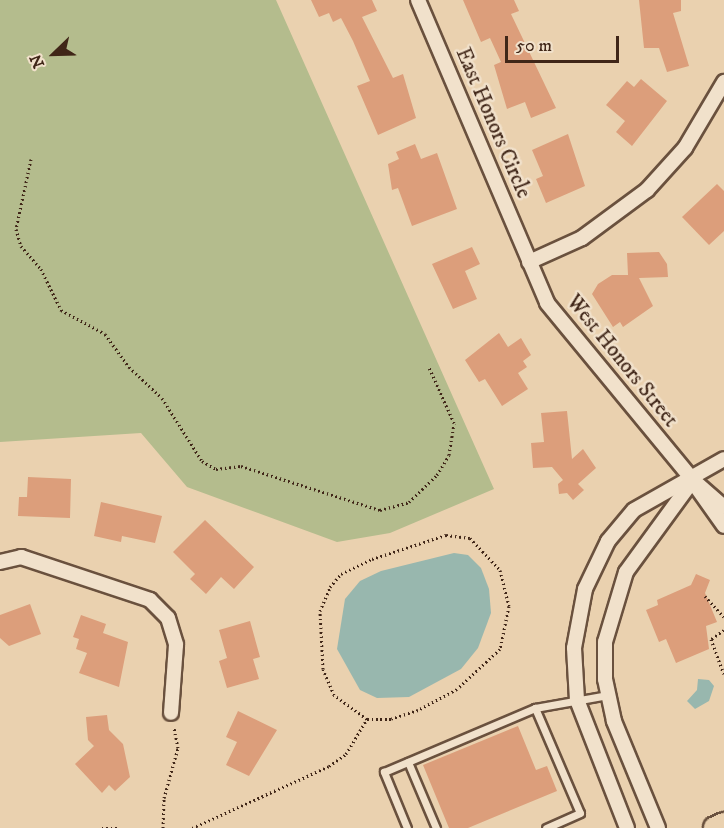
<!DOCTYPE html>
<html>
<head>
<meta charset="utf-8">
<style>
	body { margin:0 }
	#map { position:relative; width:724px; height:828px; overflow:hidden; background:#ead1af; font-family:"IM FELL DW Pica",serif }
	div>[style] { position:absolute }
	.green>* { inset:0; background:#b4bc8d }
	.water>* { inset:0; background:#98b7ae }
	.building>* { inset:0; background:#dc9e7b }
	.path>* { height:3px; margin-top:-1.5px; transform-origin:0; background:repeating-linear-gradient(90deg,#402618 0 1.5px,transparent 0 4.5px) }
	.roads { filter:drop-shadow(2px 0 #6a513e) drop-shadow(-2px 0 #6a513e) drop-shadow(0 2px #6a513e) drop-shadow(0 -2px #6a513e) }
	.lane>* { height:7px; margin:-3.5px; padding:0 3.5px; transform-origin:3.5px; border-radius:3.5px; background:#f1e1cb }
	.street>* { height:14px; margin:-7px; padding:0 7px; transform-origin:7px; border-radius:7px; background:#f1e1cb }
	.primary>* { height:22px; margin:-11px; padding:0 11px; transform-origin:11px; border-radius:11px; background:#ead1af }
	span { translate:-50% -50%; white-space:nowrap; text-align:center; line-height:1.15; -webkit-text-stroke:5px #f1e1cb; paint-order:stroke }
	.street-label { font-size:21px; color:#402618 }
	.north { position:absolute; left:24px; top:24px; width:60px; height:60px; -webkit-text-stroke:4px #f1e1cb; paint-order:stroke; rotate:247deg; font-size:16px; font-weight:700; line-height:24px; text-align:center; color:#402618 }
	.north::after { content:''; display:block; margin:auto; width:21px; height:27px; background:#402618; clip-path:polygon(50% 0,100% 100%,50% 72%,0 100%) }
	.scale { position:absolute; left:505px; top:36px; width:114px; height:27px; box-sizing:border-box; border:3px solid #402618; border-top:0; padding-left:8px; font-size:18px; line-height:21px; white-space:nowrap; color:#402618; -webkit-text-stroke:4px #f1e1cb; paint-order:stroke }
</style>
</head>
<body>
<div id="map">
	<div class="green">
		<div style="clip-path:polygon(0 0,276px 0,494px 489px,390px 533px,337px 542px,187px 487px,141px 433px,0 442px)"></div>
	</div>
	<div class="water">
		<div style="clip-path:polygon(454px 553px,468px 555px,481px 568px,489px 589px,491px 613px,478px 648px,461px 669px,409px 697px,377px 698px,360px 690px,337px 649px,345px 599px,360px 581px,381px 571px)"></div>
		<div style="clip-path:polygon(698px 679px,709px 680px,714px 686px,709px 701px,695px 709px,687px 701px,697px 690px)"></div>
	</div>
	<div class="building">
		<div style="clip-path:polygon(311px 0,372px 0,377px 11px,362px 17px,393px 78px,403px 74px,416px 118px,378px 135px,357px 86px,370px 81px,353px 41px,341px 18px,333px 22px,329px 13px,319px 17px)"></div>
		<div style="clip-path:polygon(463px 0,514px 0,519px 11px,511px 14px,556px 108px,531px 118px,525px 102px,507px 109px,494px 65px,501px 62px,490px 38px,481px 42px)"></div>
		<div style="clip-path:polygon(639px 0,681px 0,681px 11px,673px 13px,689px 66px,667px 72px,659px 48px,644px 48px)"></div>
		<div style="clip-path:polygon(641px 79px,667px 101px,632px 146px,616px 132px,625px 121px,606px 105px,627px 81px,634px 87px)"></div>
		<div style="clip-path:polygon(568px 134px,585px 186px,546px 203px,536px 179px,543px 176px,532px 150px)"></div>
		<div style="clip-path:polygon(415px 144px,421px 159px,437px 153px,457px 209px,412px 226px,398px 188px,392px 190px,388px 164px,399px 159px,396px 152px)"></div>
		<div style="clip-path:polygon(717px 184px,724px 191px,724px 231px,709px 245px,682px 217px)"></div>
		<div style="clip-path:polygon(472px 247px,480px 264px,465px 271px,477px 299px,453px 309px,432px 264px)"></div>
		<div style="clip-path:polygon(659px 252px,667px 264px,668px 277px,639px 278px,653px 306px,623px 327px,620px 322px,613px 327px,592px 294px,598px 284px,612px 275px,628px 275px,627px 253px)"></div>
		<div style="clip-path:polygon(499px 333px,508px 347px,521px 338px,531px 355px,523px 361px,527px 367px,518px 373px,528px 389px,502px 406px,485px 379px,479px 382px,465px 360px)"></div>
		<div style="clip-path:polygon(567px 411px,572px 459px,583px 449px,596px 468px,578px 484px,584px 490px,573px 500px,567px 493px,559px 494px,558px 484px,563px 480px,552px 467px,533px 468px,531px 443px,544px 442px,541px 413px)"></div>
		<div style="clip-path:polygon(28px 477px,71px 479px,70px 518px,18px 516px,19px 497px,27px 497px)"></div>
		<div style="clip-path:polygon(101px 502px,162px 516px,155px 543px,122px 536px,121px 542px,94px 536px)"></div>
		<div style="clip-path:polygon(205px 520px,254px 567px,234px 589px,221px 577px,206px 594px,190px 579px,195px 574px,173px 552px)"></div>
		<div style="clip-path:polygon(696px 574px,710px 580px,705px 593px,717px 622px,706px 626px,709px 649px,676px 663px,666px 639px,659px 642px,646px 610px,658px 605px,657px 600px,691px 585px)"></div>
		<div style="clip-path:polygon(30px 604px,41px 634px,9px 646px,0 638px,0 615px)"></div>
		<div style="clip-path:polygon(81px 615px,106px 624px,103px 633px,128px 642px,119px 687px,79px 673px,87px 653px,76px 649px,79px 639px,73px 637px)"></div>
		<div style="clip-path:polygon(250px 621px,260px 657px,253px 659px,259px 679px,227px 688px,219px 661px,227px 658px,219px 630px)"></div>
		<div style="clip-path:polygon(238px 711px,277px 730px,249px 776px,226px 765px,237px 742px,226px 737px)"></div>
		<div style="clip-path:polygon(107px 715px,109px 730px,123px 744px,130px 777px,115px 791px,109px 785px,102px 793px,75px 764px,94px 746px,88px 740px,86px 717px)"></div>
		<div style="clip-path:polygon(518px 726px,536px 770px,547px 766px,557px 791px,468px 828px,449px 828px,423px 765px)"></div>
	</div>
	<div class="path">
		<div style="left:31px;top:159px;width:72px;rotate:102.1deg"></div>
		<div style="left:16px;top:229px;width:18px;rotate:74deg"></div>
		<div style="left:21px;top:246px;width:30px;rotate:49deg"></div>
		<div style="left:41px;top:269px;width:46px;rotate:64deg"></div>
		<div style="left:61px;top:310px;width:50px;rotate:28.6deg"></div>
		<div style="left:105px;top:334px;width:41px;rotate:54deg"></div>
		<div style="left:129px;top:367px;width:45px;rotate:43.2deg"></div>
		<div style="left:162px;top:398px;width:75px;rotate:57.6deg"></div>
		<div style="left:202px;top:461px;width:16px;rotate:30deg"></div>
		<div style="left:216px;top:469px;width:25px;rotate:-7deg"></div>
		<div style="left:241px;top:466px;width:146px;rotate:17.6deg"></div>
		<div style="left:380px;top:510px;width:30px;rotate:-15deg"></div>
		<div style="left:409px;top:502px;width:39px;rotate:-44deg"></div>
		<div style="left:437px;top:475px;width:23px;rotate:-59deg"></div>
		<div style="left:449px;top:455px;width:32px;rotate:-81deg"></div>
		<div style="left:454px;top:423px;width:61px;rotate:-114.1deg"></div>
		<div style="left:446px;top:535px;width:24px;rotate:7deg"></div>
		<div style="left:470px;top:538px;width:44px;rotate:46.8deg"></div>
		<div style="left:500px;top:570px;width:37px;rotate:76deg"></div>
		<div style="left:509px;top:606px;width:44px;rotate:101.8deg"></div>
		<div style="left:500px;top:649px;width:59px;rotate:137.1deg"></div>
		<div style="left:457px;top:689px;width:44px;rotate:151.7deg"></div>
		<div style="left:418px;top:710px;width:28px;rotate:162deg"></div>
		<div style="left:391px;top:719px;width:24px;rotate:180deg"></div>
		<div style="left:367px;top:719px;width:41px;rotate:-144deg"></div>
		<div style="left:334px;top:695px;width:28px;rotate:-113deg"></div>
		<div style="left:323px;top:669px;width:58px;rotate:-93deg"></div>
		<div style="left:320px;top:611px;width:26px;rotate:-67deg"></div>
		<div style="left:330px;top:587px;width:17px;rotate:-50deg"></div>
		<div style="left:341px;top:574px;width:34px;rotate:-26deg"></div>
		<div style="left:372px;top:559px;width:78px;rotate:-18deg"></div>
		<div style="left:705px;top:596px;width:28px;rotate:48deg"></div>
		<div style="left:724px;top:630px;width:16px;rotate:145deg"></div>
		<div style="left:711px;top:639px;width:37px;rotate:70deg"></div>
		<div style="left:102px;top:828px;width:17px"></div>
		<div style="left:163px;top:828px;width:30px;rotate:-88deg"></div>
		<div style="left:164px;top:798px;width:52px;rotate:-74.4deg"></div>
		<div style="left:178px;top:748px;width:21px;rotate:-101deg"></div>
		<div style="left:192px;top:828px;width:150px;rotate:-24.3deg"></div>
		<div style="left:329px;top:766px;width:21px;rotate:-35deg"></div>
		<div style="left:346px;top:754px;width:41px;rotate:-59deg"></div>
	</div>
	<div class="roads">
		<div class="lane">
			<div style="left:535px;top:708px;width:114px;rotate:66.8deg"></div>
			<div style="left:580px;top:813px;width:37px;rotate:156deg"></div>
			<div style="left:408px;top:762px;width:72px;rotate:67deg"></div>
			<div style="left:407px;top:828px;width:61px;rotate:-112.3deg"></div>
			<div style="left:384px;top:772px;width:164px;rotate:-23deg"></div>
			<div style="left:535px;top:708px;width:74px;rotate:-10.1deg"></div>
		</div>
		<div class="street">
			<div style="left:418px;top:0;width:329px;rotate:66.9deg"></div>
			<div style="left:547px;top:303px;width:229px;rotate:50.5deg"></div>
			<div style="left:693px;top:480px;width:41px;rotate:41.1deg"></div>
			<div style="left:529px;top:262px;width:58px;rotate:-24.4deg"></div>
			<div style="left:582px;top:238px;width:81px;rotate:-36.4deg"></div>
			<div style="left:647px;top:190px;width:57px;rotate:-47.9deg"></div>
			<div style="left:685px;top:148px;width:77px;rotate:-59.4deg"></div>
			<div style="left:695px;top:485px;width:50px;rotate:54.7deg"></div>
			<div style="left:0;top:562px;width:22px;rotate:-13deg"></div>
			<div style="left:21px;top:557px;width:136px;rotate:18.4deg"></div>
			<div style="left:150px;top:600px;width:25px;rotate:45deg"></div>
			<div style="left:168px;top:618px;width:28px;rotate:73deg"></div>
			<div style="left:176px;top:645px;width:68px;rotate:94.2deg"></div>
			<div style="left:627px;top:828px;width:137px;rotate:-111.3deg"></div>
			<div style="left:577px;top:700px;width:52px;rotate:-93.3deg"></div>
			<div style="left:574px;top:648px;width:60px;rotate:-79.4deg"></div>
			<div style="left:585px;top:589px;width:53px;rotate:-64.4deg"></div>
			<div style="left:608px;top:541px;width:40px;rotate:-50deg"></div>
			<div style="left:634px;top:510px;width:103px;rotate:-29.5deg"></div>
			<div style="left:658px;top:828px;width:116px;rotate:-112.4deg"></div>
			<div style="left:614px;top:721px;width:43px;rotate:-102.1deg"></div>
			<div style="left:605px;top:679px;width:37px;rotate:-90deg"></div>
			<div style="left:605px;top:642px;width:73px;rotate:-73.3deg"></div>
			<div style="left:626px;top:572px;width:114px;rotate:-53.9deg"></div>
		</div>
		<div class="primary">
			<div style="left:715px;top:828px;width:10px;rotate:-24deg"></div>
		</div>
	</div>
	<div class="street-label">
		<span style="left:493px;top:123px;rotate:67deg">East Honors Circle</span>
		<span style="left:622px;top:361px;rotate:51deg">West Honors Street</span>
	</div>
	<div class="north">N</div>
	<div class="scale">50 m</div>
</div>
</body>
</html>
